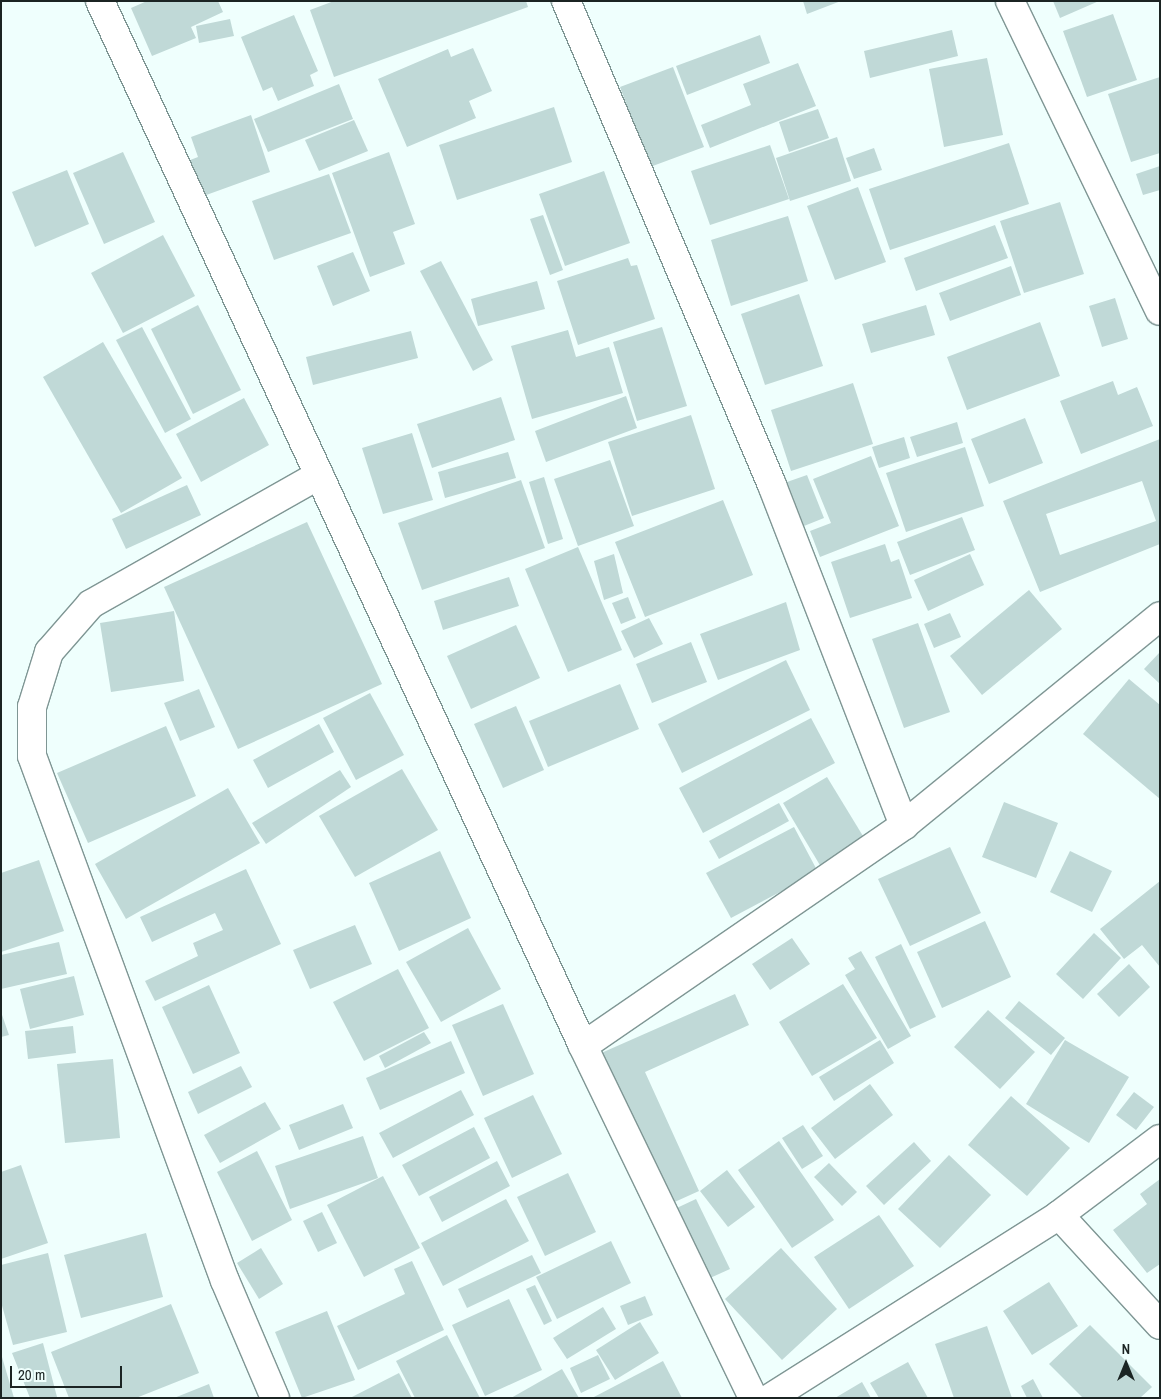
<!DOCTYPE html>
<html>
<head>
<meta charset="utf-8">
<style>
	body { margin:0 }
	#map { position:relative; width:1161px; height:1399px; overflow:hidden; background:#effffd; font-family:"Archivo Narrow",sans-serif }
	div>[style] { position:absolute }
	.building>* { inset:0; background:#c0d9d7 }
	.roads { filter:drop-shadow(1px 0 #7f9694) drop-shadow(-1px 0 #7f9694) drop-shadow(0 1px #7f9694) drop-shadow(0 -1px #7f9694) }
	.minor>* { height:28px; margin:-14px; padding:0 14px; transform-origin:14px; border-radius:14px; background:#fff }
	span { translate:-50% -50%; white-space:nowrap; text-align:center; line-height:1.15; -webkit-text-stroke:4px #effffd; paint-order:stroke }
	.frame { position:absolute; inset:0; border:2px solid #1b2423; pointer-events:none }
	.north { position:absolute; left:1101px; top:1339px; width:50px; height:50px; -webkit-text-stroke:4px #effffd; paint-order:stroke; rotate:0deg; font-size:14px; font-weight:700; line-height:20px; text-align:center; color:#1b2423 }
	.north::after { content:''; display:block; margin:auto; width:18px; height:22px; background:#1b2423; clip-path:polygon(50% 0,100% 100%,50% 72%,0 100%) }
	.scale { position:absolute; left:10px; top:1366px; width:112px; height:22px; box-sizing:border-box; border:2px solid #1b2423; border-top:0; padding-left:6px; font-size:15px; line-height:18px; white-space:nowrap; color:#1b2423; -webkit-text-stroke:4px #effffd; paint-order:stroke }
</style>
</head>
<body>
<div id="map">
	<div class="building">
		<div style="clip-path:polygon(147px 1px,218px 1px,223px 12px,191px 27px,196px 38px,152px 56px,131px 8px)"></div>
		<div style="clip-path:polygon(334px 1px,526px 1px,528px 7px,334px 77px,310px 10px)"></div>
		<div style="clip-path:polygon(803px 1px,841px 1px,807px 14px)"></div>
		<div style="clip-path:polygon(1053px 1px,1099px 1px,1060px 18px)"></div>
		<div style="clip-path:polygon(1113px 14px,1137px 80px,1087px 97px,1063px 31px)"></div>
		<div style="clip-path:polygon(294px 15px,318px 71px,310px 75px,314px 86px,278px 101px,272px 87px,263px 91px,241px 37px)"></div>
		<div style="clip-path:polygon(230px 19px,234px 36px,199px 43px,196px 26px)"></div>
		<div style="clip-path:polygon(952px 30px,958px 56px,870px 78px,864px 51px)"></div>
		<div style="clip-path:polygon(760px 35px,770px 63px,687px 95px,676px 66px)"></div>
		<div style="clip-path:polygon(473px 48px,492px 91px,469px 101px,476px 118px,407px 147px,378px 79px,448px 49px,451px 57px)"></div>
		<div style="clip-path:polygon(987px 58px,1003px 135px,944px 147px,929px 69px)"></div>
		<div style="clip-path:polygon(798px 63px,816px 106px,710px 148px,701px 125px,751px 105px,743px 84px)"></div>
		<div style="clip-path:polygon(673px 67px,704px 147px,650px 167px,620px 87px)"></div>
		<div style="clip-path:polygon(1160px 77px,1160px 153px,1131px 162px,1108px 94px)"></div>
		<div style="clip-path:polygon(339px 84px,353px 119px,268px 152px,254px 119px)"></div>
		<div style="clip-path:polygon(554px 107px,572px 162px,457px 200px,439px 145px)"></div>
		<div style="clip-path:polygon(818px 109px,829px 138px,789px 152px,779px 122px)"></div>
		<div style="clip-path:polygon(251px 115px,270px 172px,198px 198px,185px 162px,198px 157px,191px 137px)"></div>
		<div style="clip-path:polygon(354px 120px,368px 151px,319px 171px,305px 140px)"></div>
		<div style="clip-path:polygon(837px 137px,851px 181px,790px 201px,776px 158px)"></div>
		<div style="clip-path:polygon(1009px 143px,1029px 204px,890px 250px,869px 189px)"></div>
		<div style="clip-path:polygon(770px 145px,789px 199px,710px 225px,691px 171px)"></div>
		<div style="clip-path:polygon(874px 148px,882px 170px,854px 179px,846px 158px)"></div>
		<div style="clip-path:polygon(123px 152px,155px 222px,104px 244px,73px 173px)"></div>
		<div style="clip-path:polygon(389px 152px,415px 224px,393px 232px,405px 264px,370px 277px,332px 173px)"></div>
		<div style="clip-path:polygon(1160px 166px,1160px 190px,1143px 195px,1136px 174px)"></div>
		<div style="clip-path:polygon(67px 170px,89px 224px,35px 247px,12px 192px)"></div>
		<div style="clip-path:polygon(604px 171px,630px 243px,565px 266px,539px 194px)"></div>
		<div style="clip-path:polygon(329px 174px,351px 233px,274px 260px,252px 201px)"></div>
		<div style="clip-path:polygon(858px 187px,886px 262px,835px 280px,807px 206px)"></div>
		<div style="clip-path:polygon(1060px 202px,1084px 274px,1024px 293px,1000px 221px)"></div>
		<div style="clip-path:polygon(543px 215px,563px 270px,550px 275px,530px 219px)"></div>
		<div style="clip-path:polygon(788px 216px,808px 281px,731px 306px,711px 240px)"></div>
		<div style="clip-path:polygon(995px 225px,1008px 258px,916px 291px,904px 258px)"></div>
		<div style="clip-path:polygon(163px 235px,195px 296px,123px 333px,91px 273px)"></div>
		<div style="clip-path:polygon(353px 252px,370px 291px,333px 306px,317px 266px)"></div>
		<div style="clip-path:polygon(628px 258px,631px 266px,637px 265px,655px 319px,578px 345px,557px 281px)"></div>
		<div style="clip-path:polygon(441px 261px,493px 360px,473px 371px,420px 271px)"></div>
		<div style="clip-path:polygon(1011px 266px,1021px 295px,950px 321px,939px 293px)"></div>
		<div style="clip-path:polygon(537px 281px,545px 309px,478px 326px,471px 299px)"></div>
		<div style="clip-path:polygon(799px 294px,823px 366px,765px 385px,741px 314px)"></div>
		<div style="clip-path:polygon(1115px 298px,1128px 339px,1102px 347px,1089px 306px)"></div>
		<div style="clip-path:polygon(198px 305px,241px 390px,193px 414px,151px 329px)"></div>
		<div style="clip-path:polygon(926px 305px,935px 335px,871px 353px,862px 324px)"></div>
		<div style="clip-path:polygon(1040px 322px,1060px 376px,967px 410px,947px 357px)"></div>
		<div style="clip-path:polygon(142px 327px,191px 419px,165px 433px,116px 340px)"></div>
		<div style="clip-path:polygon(662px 327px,687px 406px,637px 421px,613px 342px)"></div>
		<div style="clip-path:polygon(568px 330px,576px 357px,609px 347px,623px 393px,532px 419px,511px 346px)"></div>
		<div style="clip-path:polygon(411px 331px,418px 358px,313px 385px,306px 357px)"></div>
		<div style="clip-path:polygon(103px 342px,182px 478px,121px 513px,43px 377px)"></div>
		<div style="clip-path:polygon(1113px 381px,1118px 395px,1137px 387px,1153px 426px,1081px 454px,1060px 401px)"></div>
		<div style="clip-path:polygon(853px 383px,873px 444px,791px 471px,771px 410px)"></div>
		<div style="clip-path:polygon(626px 396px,637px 428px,546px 462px,535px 431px)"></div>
		<div style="clip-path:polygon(501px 397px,515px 440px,432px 468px,417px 424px)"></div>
		<div style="clip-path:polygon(244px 398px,269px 445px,201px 482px,176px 434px)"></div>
		<div style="clip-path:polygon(691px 415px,715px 489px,632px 516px,608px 442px)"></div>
		<div style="clip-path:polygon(1025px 418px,1043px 463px,989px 484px,971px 439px)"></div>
		<div style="clip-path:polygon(957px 422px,963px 443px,917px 457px,910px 437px)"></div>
		<div style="clip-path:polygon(412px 433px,433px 500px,383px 514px,362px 448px)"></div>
		<div style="clip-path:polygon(904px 437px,910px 458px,879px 468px,872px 447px)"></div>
		<div style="clip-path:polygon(evenodd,1160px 439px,1160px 544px,1040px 592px,1003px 501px,1160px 439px,1142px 481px,1156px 521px,1060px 555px,1046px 514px,1142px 481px)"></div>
		<div style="clip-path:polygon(965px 447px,984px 506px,906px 532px,886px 473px)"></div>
		<div style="clip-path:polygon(508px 452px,516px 478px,445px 498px,438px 472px)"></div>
		<div style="clip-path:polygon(871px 456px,899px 526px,820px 557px,810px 531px,831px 523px,813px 479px)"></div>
		<div style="clip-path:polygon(610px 460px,634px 526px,578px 546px,554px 479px)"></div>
		<div style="clip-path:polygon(807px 475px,824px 518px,804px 526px,787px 482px)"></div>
		<div style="clip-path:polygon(544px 477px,563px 539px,548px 544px,529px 482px)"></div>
		<div style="clip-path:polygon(521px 480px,545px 548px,422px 590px,398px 523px)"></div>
		<div style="clip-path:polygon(187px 485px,201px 515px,126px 549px,112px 519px)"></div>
		<div style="clip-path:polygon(723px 500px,753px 575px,645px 617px,615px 542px)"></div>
		<div style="clip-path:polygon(962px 517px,975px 550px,910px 575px,897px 542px)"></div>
		<div style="clip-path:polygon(307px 522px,382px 684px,238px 749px,164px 587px)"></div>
		<div style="clip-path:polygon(885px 544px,891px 562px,899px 559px,912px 598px,850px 618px,831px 562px)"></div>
		<div style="clip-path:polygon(578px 547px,622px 650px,568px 672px,525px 569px)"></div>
		<div style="clip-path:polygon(614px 554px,623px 593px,604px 600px,594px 561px)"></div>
		<div style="clip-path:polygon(970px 554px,984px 585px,928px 611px,914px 580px)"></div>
		<div style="clip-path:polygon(509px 577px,519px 606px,443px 630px,434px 601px)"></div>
		<div style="clip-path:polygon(1029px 590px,1062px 629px,982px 695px,950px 656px)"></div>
		<div style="clip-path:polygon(628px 597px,636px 618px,621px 624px,612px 603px)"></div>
		<div style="clip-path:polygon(786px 602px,800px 650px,718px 680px,700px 634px)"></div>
		<div style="clip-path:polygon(174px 611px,184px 681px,111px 692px,100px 623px)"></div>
		<div style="clip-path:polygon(950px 613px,961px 637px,934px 648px,924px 624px)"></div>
		<div style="clip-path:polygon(649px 618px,663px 644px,634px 658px,621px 631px)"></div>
		<div style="clip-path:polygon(918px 623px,950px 712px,904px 728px,872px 639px)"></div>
		<div style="clip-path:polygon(516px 625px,540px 678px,471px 709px,447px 656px)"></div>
		<div style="clip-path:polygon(691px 642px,707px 682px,652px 703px,636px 664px)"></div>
		<div style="clip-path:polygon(1160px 652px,1160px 684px,1144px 669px)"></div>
		<div style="clip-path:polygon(786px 660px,810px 710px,682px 773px,658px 724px)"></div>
		<div style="clip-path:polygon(1129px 679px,1160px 705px,1160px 799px,1083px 734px)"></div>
		<div style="clip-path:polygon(620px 684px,639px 729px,548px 767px,529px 721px)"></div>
		<div style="clip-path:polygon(199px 689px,215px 727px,180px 741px,164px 703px)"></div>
		<div style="clip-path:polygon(370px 693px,404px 755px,356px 780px,323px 718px)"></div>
		<div style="clip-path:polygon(516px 706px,544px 770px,503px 788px,474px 724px)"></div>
		<div style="clip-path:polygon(811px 718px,835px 763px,703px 833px,679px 788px)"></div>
		<div style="clip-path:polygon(319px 724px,334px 752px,268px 788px,253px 760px)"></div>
		<div style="clip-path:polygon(166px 726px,196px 796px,88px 843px,57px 773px)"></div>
		<div style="clip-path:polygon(402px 769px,438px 830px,355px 877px,319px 816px)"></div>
		<div style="clip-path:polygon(340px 770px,351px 787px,266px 844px,252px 823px)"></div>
		<div style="clip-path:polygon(827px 777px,866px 841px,821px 867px,783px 803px)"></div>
		<div style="clip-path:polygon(228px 788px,260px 843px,126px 919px,95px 864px)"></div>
		<div style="clip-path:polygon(1004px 802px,1058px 823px,1036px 878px,982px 857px)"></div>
		<div style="clip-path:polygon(779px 803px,789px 821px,719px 859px,709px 841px)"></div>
		<div style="clip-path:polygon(794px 827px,818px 872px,731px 918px,706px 873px)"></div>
		<div style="clip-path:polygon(950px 847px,981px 913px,910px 946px,878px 879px)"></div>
		<div style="clip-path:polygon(440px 851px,471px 918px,399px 951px,369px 883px)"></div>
		<div style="clip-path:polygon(1070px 851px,1112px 871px,1092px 912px,1050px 892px)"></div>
		<div style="clip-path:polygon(39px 860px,64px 931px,1px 952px,1px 873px)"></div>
		<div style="clip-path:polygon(246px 869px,281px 944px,155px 1001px,145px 981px,198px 956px,193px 943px,223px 930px,215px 913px,152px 942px,140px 917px)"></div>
		<div style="clip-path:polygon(1160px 881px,1160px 967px,1142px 945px,1124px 959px,1100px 929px)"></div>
		<div style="clip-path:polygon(985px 921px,1011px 977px,942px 1008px,917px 952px)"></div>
		<div style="clip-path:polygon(355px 925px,372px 964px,310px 989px,293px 950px)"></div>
		<div style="clip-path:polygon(468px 928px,501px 989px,441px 1022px,406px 962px)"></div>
		<div style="clip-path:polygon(1094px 933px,1121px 958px,1083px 999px,1056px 974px)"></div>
		<div style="clip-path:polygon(792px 938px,810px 964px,770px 990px,752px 964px)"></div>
		<div style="clip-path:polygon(59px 942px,67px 974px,1px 989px,1px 955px)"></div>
		<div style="clip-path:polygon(901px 944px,936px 1017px,910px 1029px,875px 957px)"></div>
		<div style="clip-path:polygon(861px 951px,911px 1036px,888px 1049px,845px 975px,855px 969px,848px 958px)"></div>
		<div style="clip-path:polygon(1129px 964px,1150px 987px,1119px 1017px,1097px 994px)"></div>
		<div style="clip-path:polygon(398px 969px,429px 1028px,364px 1061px,333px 1002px)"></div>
		<div style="clip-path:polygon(74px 976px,84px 1015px,30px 1029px,20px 989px)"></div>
		<div style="clip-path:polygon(843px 984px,877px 1038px,812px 1076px,779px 1022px)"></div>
		<div style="clip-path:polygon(209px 985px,240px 1053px,193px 1074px,162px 1007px)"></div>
		<div style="clip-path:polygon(735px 994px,749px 1025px,645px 1072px,699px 1191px,668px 1205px,599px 1054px)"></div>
		<div style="clip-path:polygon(1019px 1001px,1065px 1038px,1051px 1055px,1005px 1018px)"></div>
		<div style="clip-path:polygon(503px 1004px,534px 1074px,483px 1096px,452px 1025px)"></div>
		<div style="clip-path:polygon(988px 1010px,1035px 1052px,1000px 1089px,954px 1047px)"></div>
		<div style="clip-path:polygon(1px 1012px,9px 1035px,1px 1037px)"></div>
		<div style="clip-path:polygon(73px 1026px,76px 1053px,28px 1059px,25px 1031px)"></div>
		<div style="clip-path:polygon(424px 1032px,431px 1043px,385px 1068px,379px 1056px)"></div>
		<div style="clip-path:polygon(880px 1040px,894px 1063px,834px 1101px,819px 1077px)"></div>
		<div style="clip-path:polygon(1065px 1040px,1129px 1077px,1089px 1143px,1026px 1104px)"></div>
		<div style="clip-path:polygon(451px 1041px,465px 1073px,380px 1110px,366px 1078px)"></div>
		<div style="clip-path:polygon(113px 1059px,120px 1138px,65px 1143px,57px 1064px)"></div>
		<div style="clip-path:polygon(241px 1066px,252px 1087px,198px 1114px,188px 1092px)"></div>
		<div style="clip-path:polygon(870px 1084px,893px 1115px,835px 1159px,811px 1128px)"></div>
		<div style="clip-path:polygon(461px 1090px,474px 1115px,393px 1158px,379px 1133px)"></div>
		<div style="clip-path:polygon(1134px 1092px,1154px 1107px,1136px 1130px,1116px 1115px)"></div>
		<div style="clip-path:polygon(533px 1095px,562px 1154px,512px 1178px,484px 1118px)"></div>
		<div style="clip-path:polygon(1011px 1096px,1070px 1148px,1027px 1196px,968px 1145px)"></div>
		<div style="clip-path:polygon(265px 1102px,281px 1129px,220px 1163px,204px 1135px)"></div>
		<div style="clip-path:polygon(343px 1104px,353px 1128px,299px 1150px,289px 1125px)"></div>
		<div style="clip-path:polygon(803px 1125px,823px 1156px,802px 1169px,782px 1138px)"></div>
		<div style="clip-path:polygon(474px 1127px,490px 1158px,419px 1196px,402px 1165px)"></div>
		<div style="clip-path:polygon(363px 1136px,378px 1178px,290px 1209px,275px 1166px)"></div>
		<div style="clip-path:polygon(779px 1141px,834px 1220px,792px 1248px,738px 1170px)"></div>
		<div style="clip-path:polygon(914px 1142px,931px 1161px,884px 1205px,866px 1186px)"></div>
		<div style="clip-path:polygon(257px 1151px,292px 1220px,252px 1241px,217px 1172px)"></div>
		<div style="clip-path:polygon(949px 1155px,991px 1195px,940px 1248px,898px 1209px)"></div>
		<div style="clip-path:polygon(497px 1161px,510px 1186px,442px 1222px,429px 1197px)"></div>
		<div style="clip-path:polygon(829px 1163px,857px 1192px,842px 1206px,814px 1177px)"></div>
		<div style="clip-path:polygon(21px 1165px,48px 1243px,1px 1259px,1px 1172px)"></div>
		<div style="clip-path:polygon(727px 1170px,755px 1207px,728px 1227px,700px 1191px)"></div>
		<div style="clip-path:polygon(568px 1173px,596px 1232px,545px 1256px,517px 1197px)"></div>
		<div style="clip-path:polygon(383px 1176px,420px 1248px,364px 1277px,327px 1205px)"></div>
		<div style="clip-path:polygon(1160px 1179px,1160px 1264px,1147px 1273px,1113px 1230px,1147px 1204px,1140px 1194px)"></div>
		<div style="clip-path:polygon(506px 1199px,529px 1241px,443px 1286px,421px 1243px)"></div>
		<div style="clip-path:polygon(696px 1199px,730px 1269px,699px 1283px,666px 1213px)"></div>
		<div style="clip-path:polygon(322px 1212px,337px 1243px,318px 1252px,303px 1221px)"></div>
		<div style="clip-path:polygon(879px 1215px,914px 1266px,849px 1309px,814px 1257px)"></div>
		<div style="clip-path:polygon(146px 1233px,163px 1297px,81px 1318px,64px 1255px)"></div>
		<div style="clip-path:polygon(611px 1241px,631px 1283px,557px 1319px,536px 1277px)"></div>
		<div style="clip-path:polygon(261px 1248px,283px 1284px,259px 1299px,237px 1263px)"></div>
		<div style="clip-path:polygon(781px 1248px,837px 1309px,782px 1360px,725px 1299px)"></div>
		<div style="clip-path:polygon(48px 1253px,67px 1332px,13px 1345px,1px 1302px,1px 1265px)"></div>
		<div style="clip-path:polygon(532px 1255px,541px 1273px,467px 1308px,458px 1289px)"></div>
		<div style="clip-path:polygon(412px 1261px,444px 1330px,358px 1370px,337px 1326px,405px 1294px,394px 1269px)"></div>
		<div style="clip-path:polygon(1049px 1282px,1078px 1326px,1032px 1355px,1003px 1311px)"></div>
		<div style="clip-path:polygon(535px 1285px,552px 1321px,544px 1325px,526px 1289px)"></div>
		<div style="clip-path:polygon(645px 1296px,653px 1315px,628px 1325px,620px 1306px)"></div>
		<div style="clip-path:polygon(509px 1299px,542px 1370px,485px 1396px,452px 1325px)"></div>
		<div style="clip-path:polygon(171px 1304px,199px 1373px,136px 1398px,69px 1398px,51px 1352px)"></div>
		<div style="clip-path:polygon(603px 1307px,616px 1329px,567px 1359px,553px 1338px)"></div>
		<div style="clip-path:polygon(327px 1311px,355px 1380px,302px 1398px,275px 1332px)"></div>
		<div style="clip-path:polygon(640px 1322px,659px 1353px,615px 1380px,596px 1350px)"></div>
		<div style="clip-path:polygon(1090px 1325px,1152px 1387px,1140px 1398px,1083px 1398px,1049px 1364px)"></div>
		<div style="clip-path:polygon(987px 1326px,1012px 1398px,954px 1398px,935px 1344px)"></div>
		<div style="clip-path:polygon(447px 1335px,480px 1398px,415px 1398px,396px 1361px)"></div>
		<div style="clip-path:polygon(43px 1343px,57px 1397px,30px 1398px,12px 1353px)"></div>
		<div style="clip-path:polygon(598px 1355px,610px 1379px,581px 1393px,570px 1368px)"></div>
		<div style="clip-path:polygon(1px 1357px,2px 1357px,14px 1398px,1px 1398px)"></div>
		<div style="clip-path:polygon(663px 1361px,682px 1398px,592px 1398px)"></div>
		<div style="clip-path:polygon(908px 1362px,928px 1398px,879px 1398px,870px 1383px)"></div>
		<div style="clip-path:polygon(562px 1369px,579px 1398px,511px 1398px)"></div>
		<div style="clip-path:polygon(399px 1373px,412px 1398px,350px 1398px)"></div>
		<div style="clip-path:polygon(1033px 1379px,1043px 1398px,1027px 1398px,1021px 1386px)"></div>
		<div style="clip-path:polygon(862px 1382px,871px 1398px,835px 1398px)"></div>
		<div style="clip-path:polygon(209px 1384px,214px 1398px,174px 1398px)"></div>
	</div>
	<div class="roads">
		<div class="minor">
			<div style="left:100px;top:1px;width:1151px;rotate:65.19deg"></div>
			<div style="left:583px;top:1046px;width:391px;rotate:64.2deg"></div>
			<div style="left:566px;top:1px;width:526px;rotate:66.94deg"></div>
			<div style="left:772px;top:485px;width:365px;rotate:68.8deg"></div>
			<div style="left:1010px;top:1px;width:344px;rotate:64.2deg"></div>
			<div style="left:583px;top:1046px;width:390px;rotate:-34.5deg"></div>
			<div style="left:904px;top:825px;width:330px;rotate:-39.2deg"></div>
			<div style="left:1059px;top:1215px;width:149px;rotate:47.4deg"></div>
			<div style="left:275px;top:1398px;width:127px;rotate:-113.1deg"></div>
			<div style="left:225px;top:1281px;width:559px;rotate:-110.18deg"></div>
			<div style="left:32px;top:756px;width:49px;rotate:-90deg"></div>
			<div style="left:32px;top:707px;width:58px;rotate:-72.8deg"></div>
			<div style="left:49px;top:652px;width:64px;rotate:-48.8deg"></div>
			<div style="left:91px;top:604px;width:262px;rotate:-29.5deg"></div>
			<div style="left:770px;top:1398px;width:342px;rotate:-32.3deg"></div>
			<div style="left:1059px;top:1215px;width:126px;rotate:-37deg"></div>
		</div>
	</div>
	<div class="frame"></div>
	<div class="north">N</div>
	<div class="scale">20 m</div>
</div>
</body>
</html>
